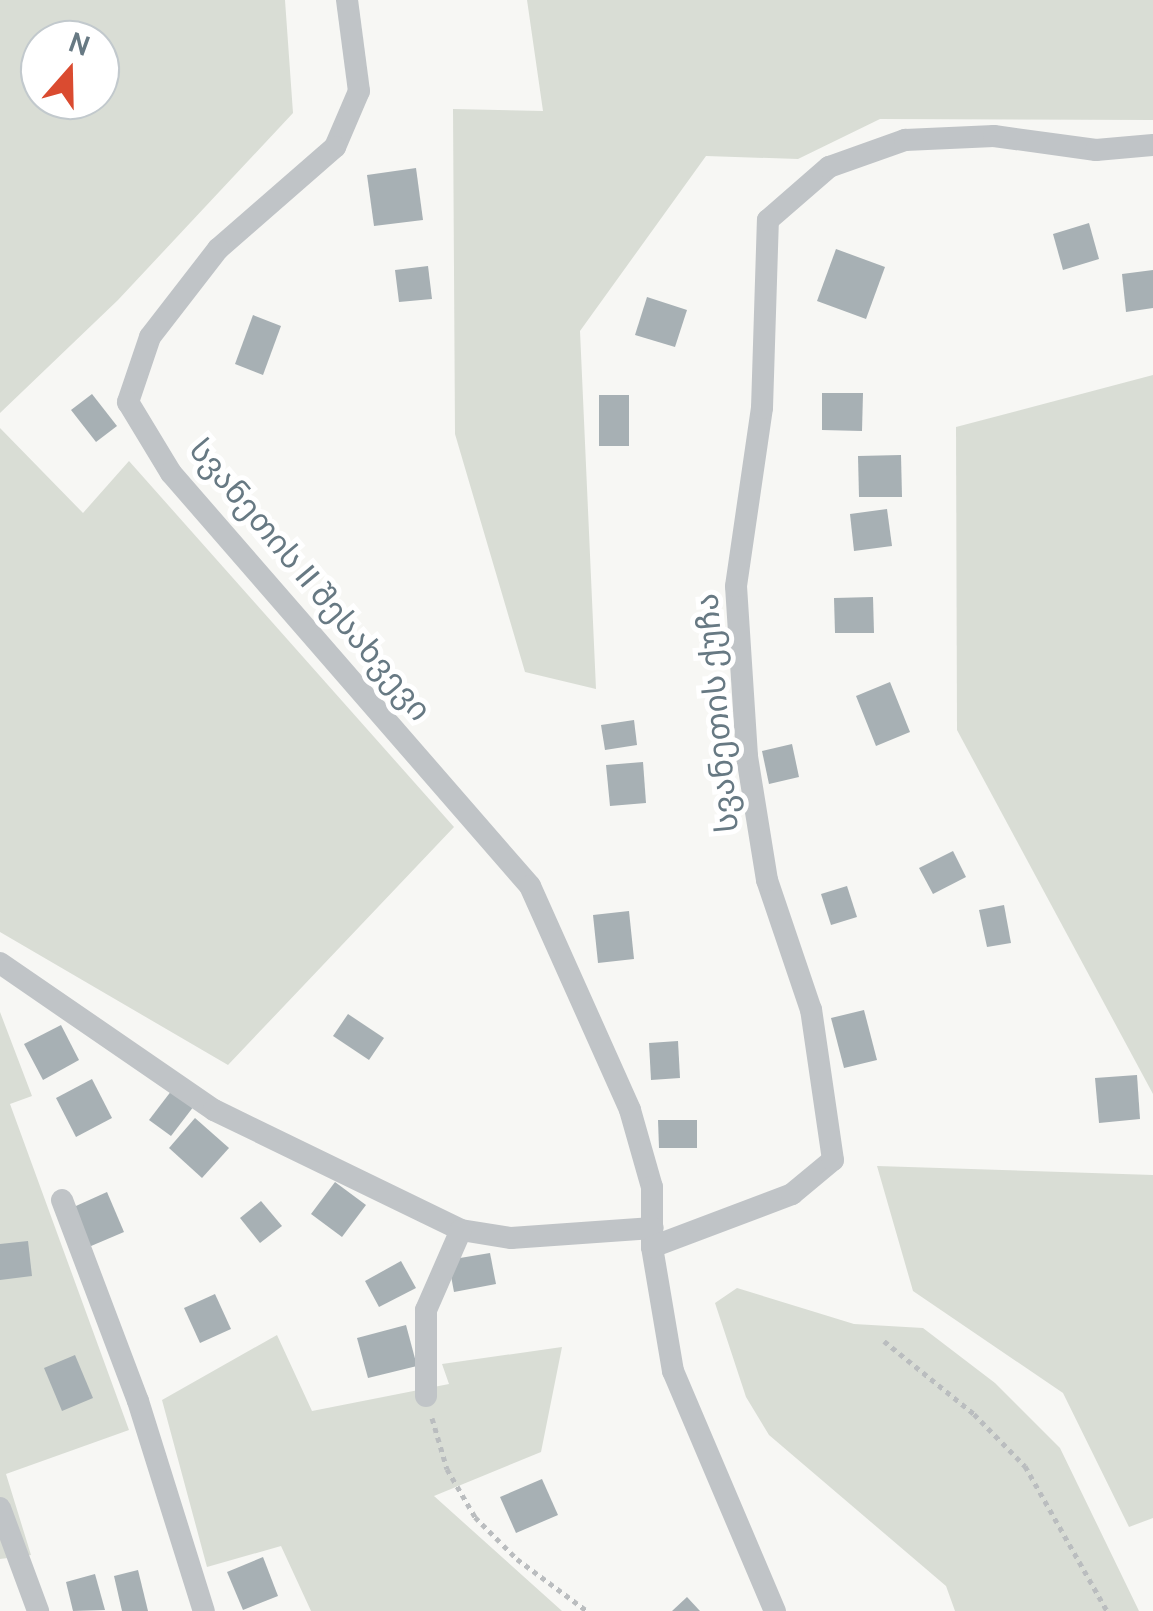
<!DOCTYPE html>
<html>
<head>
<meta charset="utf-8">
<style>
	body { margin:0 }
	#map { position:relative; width:1153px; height:1611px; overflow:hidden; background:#f7f7f4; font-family:Cabin,"Noto Sans Georgian",sans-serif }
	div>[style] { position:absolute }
	.green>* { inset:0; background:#d9ddd5 }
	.building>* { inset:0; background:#a7b0b4 }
	.path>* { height:5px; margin-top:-2.5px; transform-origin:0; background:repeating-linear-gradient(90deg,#babdbf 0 5px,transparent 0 10px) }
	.street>* { height:22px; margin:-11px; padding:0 11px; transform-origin:11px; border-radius:11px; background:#c0c4c7 }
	span { translate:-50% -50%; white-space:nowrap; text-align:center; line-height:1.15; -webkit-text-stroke:10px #fff; paint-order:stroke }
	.street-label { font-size:32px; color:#677983 }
	.north { position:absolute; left:20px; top:20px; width:100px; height:100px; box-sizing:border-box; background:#fff; border:2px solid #c2c9cd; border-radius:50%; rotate:20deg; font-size:28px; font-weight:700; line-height:40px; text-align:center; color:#677983 }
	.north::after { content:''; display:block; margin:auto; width:35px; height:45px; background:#da4b30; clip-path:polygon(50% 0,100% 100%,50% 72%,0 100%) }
</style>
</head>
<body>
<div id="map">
	<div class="green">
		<div style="clip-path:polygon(evenodd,0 0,285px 0,293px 113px,118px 300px,0 413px,0 0,40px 40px,100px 40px,100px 100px,40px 100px,40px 40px)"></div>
		<div style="clip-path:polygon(527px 0,1153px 0,1153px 120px,880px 119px,798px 159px,706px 156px,580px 331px,596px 689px,525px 672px,455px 434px,453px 109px,543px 111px)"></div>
		<div style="clip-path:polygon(1153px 375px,1153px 1094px,957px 730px,956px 427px)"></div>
		<div style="clip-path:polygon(0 428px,83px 513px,129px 461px,454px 827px,228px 1065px,0 932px)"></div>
		<div style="clip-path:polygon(0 1012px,32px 1096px,10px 1104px,129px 1430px,6px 1474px,31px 1555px,0 1559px)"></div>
		<div style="clip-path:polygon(877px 1166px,1153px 1175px,1153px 1518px,1129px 1527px,1063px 1393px,913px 1291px)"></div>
		<div style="clip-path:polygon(737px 1288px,854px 1324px,923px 1328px,995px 1383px,1060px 1448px,1139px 1611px,955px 1611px,946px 1586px,769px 1435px,746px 1397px,715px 1303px)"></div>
		<div style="clip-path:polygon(277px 1335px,312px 1411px,449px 1384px,442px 1364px,562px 1347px,541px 1452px,434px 1496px,562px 1611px,311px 1611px,281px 1546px,207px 1567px,162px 1400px)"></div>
	</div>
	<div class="building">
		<div style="clip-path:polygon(416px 168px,423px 220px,374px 226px,367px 175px)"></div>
		<div style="clip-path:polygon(1089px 223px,1099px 259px,1063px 270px,1053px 234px)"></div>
		<div style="clip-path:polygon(836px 249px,885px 267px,866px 319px,817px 301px)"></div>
		<div style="clip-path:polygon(428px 266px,432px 299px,399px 302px,395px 270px)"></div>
		<div style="clip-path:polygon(1153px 270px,1153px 308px,1126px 312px,1122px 274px)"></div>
		<div style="clip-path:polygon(647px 297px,687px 310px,675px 347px,635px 335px)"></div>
		<div style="clip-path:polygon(253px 315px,281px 326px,263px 375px,235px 364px)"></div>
		<div style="clip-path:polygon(822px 393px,863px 393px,862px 431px,822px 430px)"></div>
		<div style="clip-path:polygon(92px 394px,117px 426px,96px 442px,71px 410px)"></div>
		<div style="clip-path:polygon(599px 395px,629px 395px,629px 446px,599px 446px)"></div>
		<div style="clip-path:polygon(901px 455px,902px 497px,859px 497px,858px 456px)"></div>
		<div style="clip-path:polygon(887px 509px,892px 546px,854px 551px,850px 514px)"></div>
		<div style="clip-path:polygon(873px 597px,874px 633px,835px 633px,834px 598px)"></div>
		<div style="clip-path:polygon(890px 682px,910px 732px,876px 746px,856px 696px)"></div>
		<div style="clip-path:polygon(634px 720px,637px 745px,605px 750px,601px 725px)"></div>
		<div style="clip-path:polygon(792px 744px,799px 777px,769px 784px,762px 751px)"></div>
		<div style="clip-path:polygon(643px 762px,646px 803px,610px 806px,606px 765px)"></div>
		<div style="clip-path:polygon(953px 851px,966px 877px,933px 894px,919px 868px)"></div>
		<div style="clip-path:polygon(847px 886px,857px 917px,831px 925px,821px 894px)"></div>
		<div style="clip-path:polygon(1004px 905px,1011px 943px,987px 947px,979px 910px)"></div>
		<div style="clip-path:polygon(629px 911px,634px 959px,598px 963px,593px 915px)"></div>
		<div style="clip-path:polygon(864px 1010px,877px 1060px,844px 1068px,831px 1018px)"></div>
		<div style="clip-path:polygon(348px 1014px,384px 1038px,369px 1060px,333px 1036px)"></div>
		<div style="clip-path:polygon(61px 1025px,79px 1060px,43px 1080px,24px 1044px)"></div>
		<div style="clip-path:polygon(678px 1041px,680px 1078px,651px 1080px,649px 1043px)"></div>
		<div style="clip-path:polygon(1137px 1075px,1140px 1119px,1099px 1123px,1095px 1078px)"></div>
		<div style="clip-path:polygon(92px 1079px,112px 1118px,76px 1137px,56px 1098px)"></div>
		<div style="clip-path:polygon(172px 1090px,194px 1106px,171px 1136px,149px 1120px)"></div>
		<div style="clip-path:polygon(195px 1118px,229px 1148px,202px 1178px,169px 1148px)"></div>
		<div style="clip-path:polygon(658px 1120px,697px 1120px,697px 1148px,659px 1148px)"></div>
		<div style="clip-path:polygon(335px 1182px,366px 1205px,342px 1237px,311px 1214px)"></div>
		<div style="clip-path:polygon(107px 1192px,124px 1232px,84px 1249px,67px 1210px)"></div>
		<div style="clip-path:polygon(261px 1201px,282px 1226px,260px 1243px,240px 1218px)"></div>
		<div style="clip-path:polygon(28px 1241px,32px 1276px,0 1280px,0 1244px)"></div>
		<div style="clip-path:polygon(490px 1253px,496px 1284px,454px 1292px,448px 1260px)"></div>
		<div style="clip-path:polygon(401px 1261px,416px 1288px,379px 1307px,365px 1281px)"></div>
		<div style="clip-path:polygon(215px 1294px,231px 1329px,200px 1343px,184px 1308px)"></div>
		<div style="clip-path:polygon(406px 1325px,417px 1366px,368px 1378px,357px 1338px)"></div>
		<div style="clip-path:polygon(75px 1355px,93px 1398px,62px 1411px,44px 1368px)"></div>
		<div style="clip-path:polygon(542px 1479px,558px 1515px,516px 1533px,500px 1497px)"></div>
		<div style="clip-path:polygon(263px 1557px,278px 1596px,243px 1610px,227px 1572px)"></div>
		<div style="clip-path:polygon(138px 1570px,148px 1611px,122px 1611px,114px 1576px)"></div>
		<div style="clip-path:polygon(95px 1574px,105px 1610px,73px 1611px,66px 1582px)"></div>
		<div style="clip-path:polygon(687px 1597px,700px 1611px,672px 1611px)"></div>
	</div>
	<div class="path">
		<div style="left:884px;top:1341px;width:116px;rotate:39deg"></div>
		<div style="left:974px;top:1414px;width:73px;rotate:45.6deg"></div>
		<div style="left:1025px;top:1466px;width:167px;rotate:60.5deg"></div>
		<div style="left:432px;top:1418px;width:53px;rotate:73.6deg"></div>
		<div style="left:447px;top:1469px;width:56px;rotate:59.7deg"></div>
		<div style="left:475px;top:1517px;width:59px;rotate:45deg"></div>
		<div style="left:517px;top:1559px;width:87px;rotate:36.6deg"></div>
	</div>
	<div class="street">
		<div style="left:347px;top:0;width:92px;rotate:82.5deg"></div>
		<div style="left:359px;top:91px;width:61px;rotate:113.2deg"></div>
		<div style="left:335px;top:147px;width:155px;rotate:138.9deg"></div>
		<div style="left:218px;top:249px;width:111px;rotate:127.7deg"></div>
		<div style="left:150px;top:337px;width:69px;rotate:108.7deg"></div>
		<div style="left:128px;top:402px;width:83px;rotate:58.8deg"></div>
		<div style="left:171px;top:473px;width:547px;rotate:49deg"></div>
		<div style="left:530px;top:886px;width:245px;rotate:65.9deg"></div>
		<div style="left:630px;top:1110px;width:80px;rotate:74.1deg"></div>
		<div style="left:652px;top:1187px;width:60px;rotate:90deg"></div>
		<div style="left:652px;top:1247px;width:126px;rotate:80.4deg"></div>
		<div style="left:673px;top:1371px;width:261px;rotate:67deg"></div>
		<div style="left:0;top:963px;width:260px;rotate:34.5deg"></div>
		<div style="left:214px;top:1110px;width:275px;rotate:25.9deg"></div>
		<div style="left:461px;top:1230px;width:51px;rotate:9.1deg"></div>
		<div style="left:511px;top:1238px;width:142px;rotate:-4deg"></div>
		<div style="left:62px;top:1200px;width:215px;rotate:69.3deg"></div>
		<div style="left:138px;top:1401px;width:220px;rotate:72.6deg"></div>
		<div style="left:652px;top:1247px;width:150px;rotate:-20.7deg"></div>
		<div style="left:792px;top:1194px;width:53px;rotate:-39.7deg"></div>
		<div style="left:833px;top:1160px;width:152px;rotate:-98.3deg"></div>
		<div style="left:811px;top:1010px;width:137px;rotate:-108.7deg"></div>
		<div style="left:767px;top:880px;width:126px;rotate:-99.2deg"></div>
		<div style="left:747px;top:756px;width:170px;rotate:-93.7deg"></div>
		<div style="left:736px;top:586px;width:180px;rotate:-81.7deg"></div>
		<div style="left:762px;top:408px;width:188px;rotate:-88.2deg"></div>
		<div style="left:768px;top:220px;width:81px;rotate:-41deg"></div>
		<div style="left:829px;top:167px;width:81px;rotate:-19.6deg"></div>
		<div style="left:905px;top:140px;width:89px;rotate:-2.6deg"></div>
		<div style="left:994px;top:136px;width:103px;rotate:7.8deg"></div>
		<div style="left:1096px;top:150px;width:57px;rotate:-5deg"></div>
		<div style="left:426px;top:1396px;width:86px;rotate:-90deg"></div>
		<div style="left:426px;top:1310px;width:87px;rotate:-66.4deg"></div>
		<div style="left:0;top:1508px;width:110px;rotate:69.7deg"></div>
	</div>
	<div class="street-label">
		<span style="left:310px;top:580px;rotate:50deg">სვანეთის II შესახვევი</span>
		<span style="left:717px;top:713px;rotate:-95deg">სვანეთის ქუჩა</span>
	</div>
	<div class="north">N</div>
</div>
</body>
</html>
